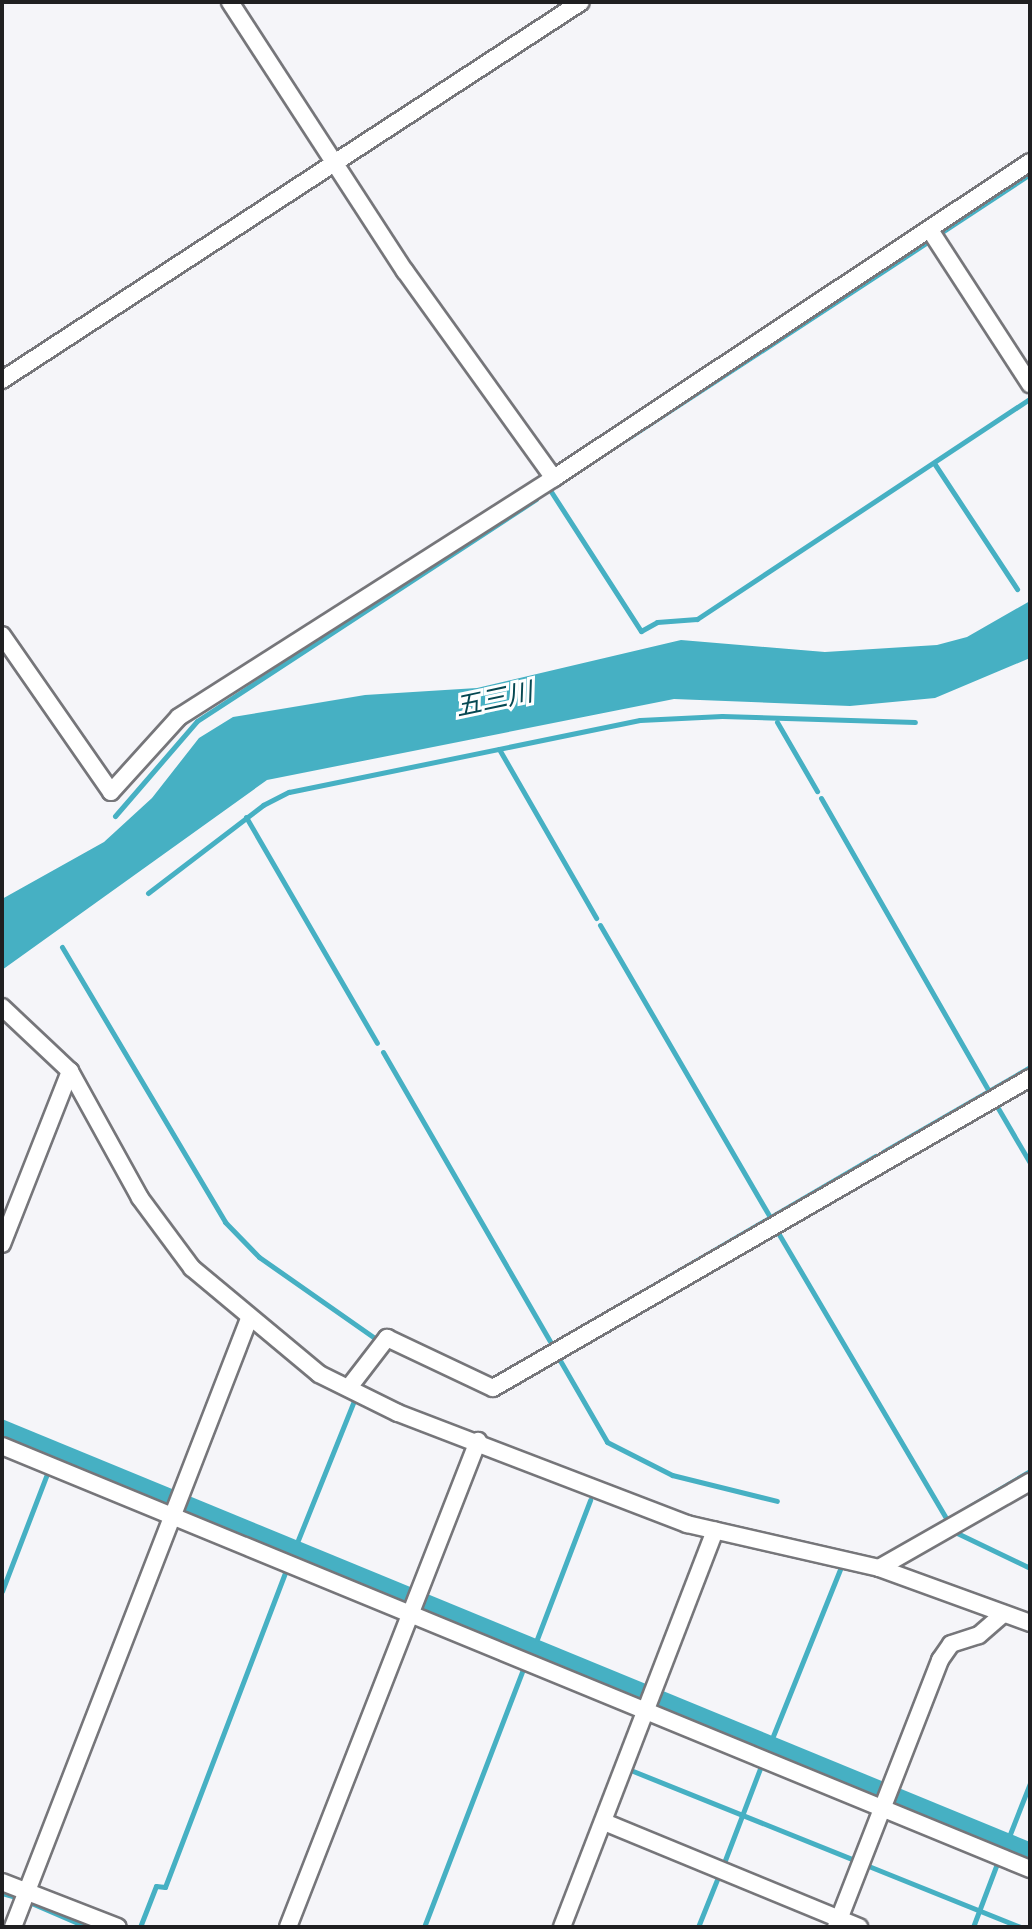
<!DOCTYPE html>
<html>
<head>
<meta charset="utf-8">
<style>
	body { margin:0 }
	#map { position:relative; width:1032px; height:1929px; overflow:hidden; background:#f5f5f9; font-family:Bitter,"Noto Sans JP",serif }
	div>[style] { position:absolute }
	.water>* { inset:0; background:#46b0c3 }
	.stream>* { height:5px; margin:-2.5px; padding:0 2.5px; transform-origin:2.5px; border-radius:2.5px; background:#46b0c3 }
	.roads { filter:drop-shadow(2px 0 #76767a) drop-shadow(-2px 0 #76767a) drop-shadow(0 2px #76767a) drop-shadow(0 -2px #76767a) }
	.street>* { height:16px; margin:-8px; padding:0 8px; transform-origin:8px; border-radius:8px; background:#fff }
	span { translate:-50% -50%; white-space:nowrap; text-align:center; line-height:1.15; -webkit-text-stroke:6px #fff; paint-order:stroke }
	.water-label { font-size:26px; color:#064852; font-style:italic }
	.frame { position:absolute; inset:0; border:4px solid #1f1f21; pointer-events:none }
</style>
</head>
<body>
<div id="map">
	<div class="water">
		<div style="clip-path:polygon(1030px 601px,1030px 658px,935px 698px,850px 706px,674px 699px,267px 780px,2px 970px,2px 899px,104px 842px,152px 798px,199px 738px,233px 717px,365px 695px,477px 688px,681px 640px,825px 652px,937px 645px,967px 637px)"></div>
		<div style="clip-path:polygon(2px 1419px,1030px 1842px,1030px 1866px,2px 1441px)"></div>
	</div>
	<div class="stream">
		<div style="left:942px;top:232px;width:105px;rotate:-33.4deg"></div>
		<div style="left:628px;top:438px;width:358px;rotate:-33.2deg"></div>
		<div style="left:934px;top:463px;width:151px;rotate:56.6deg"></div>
		<div style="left:550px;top:490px;width:168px;rotate:57.2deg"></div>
		<div style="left:641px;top:631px;width:18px;rotate:-29deg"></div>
		<div style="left:657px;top:622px;width:40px;rotate:-4.3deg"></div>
		<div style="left:697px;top:619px;width:399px;rotate:-33.5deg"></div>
		<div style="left:777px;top:722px;width:80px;rotate:59.9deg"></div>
		<div style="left:499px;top:749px;width:195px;rotate:60.1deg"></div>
		<div style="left:821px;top:798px;width:342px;rotate:60.2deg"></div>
		<div style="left:115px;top:816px;width:125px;rotate:-49.2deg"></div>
		<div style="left:197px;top:721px;width:405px;rotate:-33.2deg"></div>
		<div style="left:246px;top:817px;width:261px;rotate:59.9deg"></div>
		<div style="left:148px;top:893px;width:145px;rotate:-37.4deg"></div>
		<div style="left:263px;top:805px;width:29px;rotate:-27deg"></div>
		<div style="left:289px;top:792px;width:358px;rotate:-11.6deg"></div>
		<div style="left:640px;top:720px;width:82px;rotate:-2.8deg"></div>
		<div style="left:722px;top:716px;width:193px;rotate:1.8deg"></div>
		<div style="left:600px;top:925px;width:342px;rotate:59.8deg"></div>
		<div style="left:62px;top:947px;width:320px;rotate:59.3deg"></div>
		<div style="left:225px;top:1222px;width:49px;rotate:45.8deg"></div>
		<div style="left:259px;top:1257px;width:146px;rotate:35deg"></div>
		<div style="left:383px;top:1052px;width:336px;rotate:60deg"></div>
		<div style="left:995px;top:1103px;width:69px;rotate:59.7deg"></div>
		<div style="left:883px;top:1152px;width:170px;rotate:-30deg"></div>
		<div style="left:777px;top:1231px;width:335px;rotate:59.5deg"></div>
		<div style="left:947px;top:1520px;width:96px;rotate:-30.6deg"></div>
		<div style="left:666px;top:1278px;width:243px;rotate:-30.2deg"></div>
		<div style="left:558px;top:1357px;width:98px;rotate:60deg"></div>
		<div style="left:607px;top:1442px;width:73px;rotate:26.9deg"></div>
		<div style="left:672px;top:1475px;width:108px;rotate:13.9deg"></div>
		<div style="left:492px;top:1379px;width:190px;rotate:-30.1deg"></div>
		<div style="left:957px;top:1533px;width:81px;rotate:25.6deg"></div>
		<div style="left:298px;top:1540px;width:155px;rotate:-68.1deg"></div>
		<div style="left:2px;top:1591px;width:129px;rotate:-69deg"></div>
		<div style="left:537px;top:1639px;width:149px;rotate:-69.1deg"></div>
		<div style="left:773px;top:1736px;width:180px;rotate:-68.1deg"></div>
		<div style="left:628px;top:1769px;width:247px;rotate:21.9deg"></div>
		<div style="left:1010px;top:1834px;width:55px;rotate:-68.6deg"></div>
		<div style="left:866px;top:1865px;width:166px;rotate:21.9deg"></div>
		<div style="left:722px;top:1868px;width:112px;rotate:-69.1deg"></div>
		<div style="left:2px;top:1893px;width:19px;rotate:16deg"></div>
		<div style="left:29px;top:1902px;width:63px;rotate:23.3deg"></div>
		<div style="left:140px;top:1927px;width:44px;rotate:-68.7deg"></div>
		<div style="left:156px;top:1886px;width:9px;rotate:6deg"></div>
		<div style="left:165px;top:1887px;width:342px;rotate:-69.1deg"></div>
		<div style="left:424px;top:1927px;width:279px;rotate:-69deg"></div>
		<div style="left:698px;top:1927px;width:54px;rotate:-68.2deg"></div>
		<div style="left:973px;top:1927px;width:71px;rotate:-69.3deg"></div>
	</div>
	<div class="roads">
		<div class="street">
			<div style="left:230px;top:2px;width:321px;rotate:57deg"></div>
			<div style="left:405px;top:271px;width:255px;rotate:54.3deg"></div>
			<div style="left:930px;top:230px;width:184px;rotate:57deg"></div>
			<div style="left:2px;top:380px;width:691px;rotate:-33.14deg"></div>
			<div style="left:2px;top:635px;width:191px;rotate:55.2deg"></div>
			<div style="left:111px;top:792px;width:101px;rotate:-47.8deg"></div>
			<div style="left:179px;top:717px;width:445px;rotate:-32.5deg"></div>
			<div style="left:554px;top:478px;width:571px;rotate:-33.58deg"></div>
			<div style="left:2px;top:1007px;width:93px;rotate:43.3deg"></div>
			<div style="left:70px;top:1071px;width:145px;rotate:61.1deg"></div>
			<div style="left:140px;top:1198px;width:87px;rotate:53.4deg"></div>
			<div style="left:192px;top:1268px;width:165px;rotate:39.8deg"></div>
			<div style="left:319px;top:1374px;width:88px;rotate:26.3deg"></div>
			<div style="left:398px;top:1413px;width:310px;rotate:21deg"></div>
			<div style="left:687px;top:1524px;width:197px;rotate:12.9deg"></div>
			<div style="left:879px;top:1568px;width:161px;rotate:20deg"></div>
			<div style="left:2px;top:1244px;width:186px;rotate:-68.5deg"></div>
			<div style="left:350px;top:1386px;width:61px;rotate:-52.4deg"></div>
			<div style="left:387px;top:1338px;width:117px;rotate:25.3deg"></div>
			<div style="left:493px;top:1388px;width:620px;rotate:-30deg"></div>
			<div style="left:2px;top:1446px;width:1112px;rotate:22.37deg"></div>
			<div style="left:879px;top:1568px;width:174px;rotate:-29.7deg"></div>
			<div style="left:604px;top:1822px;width:276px;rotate:22.4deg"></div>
			<div style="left:2px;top:1882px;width:124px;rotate:21.2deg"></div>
			<div style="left:13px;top:1927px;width:652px;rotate:-68.79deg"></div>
			<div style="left:288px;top:1927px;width:522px;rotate:-68.65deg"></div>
			<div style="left:562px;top:1927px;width:425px;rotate:-68.9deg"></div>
			<div style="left:836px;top:1927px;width:287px;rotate:-68.7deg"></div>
			<div style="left:940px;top:1660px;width:19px;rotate:-55deg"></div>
			<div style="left:951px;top:1644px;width:29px;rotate:-18deg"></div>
			<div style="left:979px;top:1635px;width:32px;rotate:-41deg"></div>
		</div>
	</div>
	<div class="water-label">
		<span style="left:494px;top:700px;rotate:-12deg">五三川</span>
	</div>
	<div class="frame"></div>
</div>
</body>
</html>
